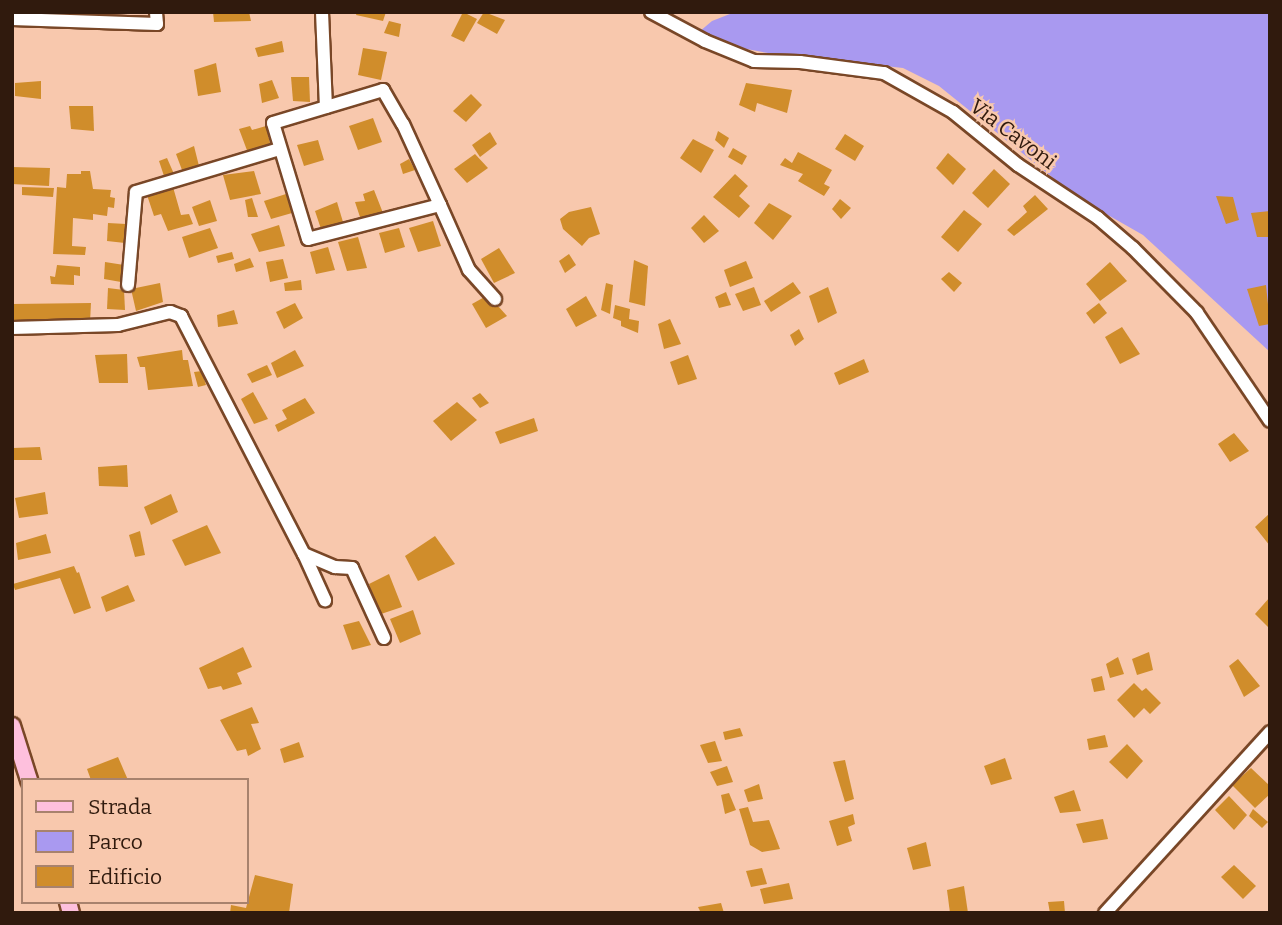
<!DOCTYPE html>
<html>
<head>
<meta charset="utf-8">
<style>
	body { margin:0 }
	#map { position:relative; width:1282px; height:925px; overflow:hidden; background:#f8c8ad; font-family:Bitter,serif }
	div>[style] { position:absolute }
	.green>* { inset:0; background:#a999f0 }
	.building>* { inset:0; background:#d08d2b }
	.roads { filter:drop-shadow(2px 0 #794727) drop-shadow(-2px 0 #794727) drop-shadow(0 2px #794727) drop-shadow(0 -2px #794727) }
	.minor>* { height:12px; margin:-6px; padding:0 6px; transform-origin:6px; border-radius:6px; background:#fff }
	.major>* { height:16px; margin:-8px; padding:0 8px; transform-origin:8px; border-radius:8px; background:#fec0dd }
	span { translate:-50% -50%; white-space:nowrap; text-align:center; line-height:1.15; -webkit-text-stroke:5px #f8c8ad; paint-order:stroke }
	.street-label { font-size:21px; color:#301a0d }
	.frame { position:absolute; inset:0; border:14px solid #301a0d; pointer-events:none }
	.legend { position:absolute; left:21px; top:778px; width:228px; height:126px; box-sizing:border-box; background:#f8c8ad; border:2px solid #a8826d; margin:0; padding:9px 12px; list-style:none; font-size:21px; color:#301a0d }
	.legend li { display:flex; align-items:center; gap:14px; height:35px }
	.legend b { width:35px; border:2px solid #a8826d }
</style>
</head>
<body>
<div id="map">
	<div class="green">
		<div style="clip-path:polygon(735px 12px,1270px 12px,1270px 352px,1143px 235px,1078px 198px,939px 86px,903px 68px,768px 53px,736px 47px,699px 32px,712px 21px)"></div>
	</div>
	<div class="building">
		<div style="clip-path:polygon(213px 12px,249px 12px,251px 21px,214px 22px)"></div>
		<div style="clip-path:polygon(357px 12px,386px 12px,383px 21px,356px 15px)"></div>
		<div style="clip-path:polygon(463px 12px,477px 19px,464px 42px,451px 36px)"></div>
		<div style="clip-path:polygon(484px 12px,505px 20px,497px 34px,477px 23px)"></div>
		<div style="clip-path:polygon(389px 21px,401px 24px,399px 37px,384px 33px)"></div>
		<div style="clip-path:polygon(282px 41px,284px 52px,258px 57px,255px 48px)"></div>
		<div style="clip-path:polygon(363px 48px,387px 52px,381px 80px,358px 75px)"></div>
		<div style="clip-path:polygon(216px 63px,221px 92px,198px 96px,194px 70px)"></div>
		<div style="clip-path:polygon(291px 77px,309px 77px,310px 102px,293px 101px)"></div>
		<div style="clip-path:polygon(272px 80px,279px 98px,262px 103px,259px 84px)"></div>
		<div style="clip-path:polygon(41px 81px,41px 99px,15px 96px,15px 83px)"></div>
		<div style="clip-path:polygon(746px 83px,792px 90px,787px 113px,757px 103px,755px 112px,739px 105px)"></div>
		<div style="clip-path:polygon(471px 94px,482px 105px,466px 122px,453px 111px)"></div>
		<div style="clip-path:polygon(69px 106px,93px 106px,94px 131px,71px 129px)"></div>
		<div style="clip-path:polygon(373px 118px,382px 142px,358px 150px,349px 126px)"></div>
		<div style="clip-path:polygon(250px 126px,252px 130px,266px 126px,271px 147px,248px 153px,239px 129px)"></div>
		<div style="clip-path:polygon(718px 131px,729px 138px,724px 148px,715px 140px)"></div>
		<div style="clip-path:polygon(490px 132px,497px 144px,480px 157px,472px 145px)"></div>
		<div style="clip-path:polygon(845px 134px,864px 146px,855px 161px,835px 149px)"></div>
		<div style="clip-path:polygon(693px 139px,714px 150px,701px 173px,680px 158px)"></div>
		<div style="clip-path:polygon(318px 140px,324px 160px,304px 166px,297px 145px)"></div>
		<div style="clip-path:polygon(194px 146px,199px 166px,182px 170px,176px 154px)"></div>
		<div style="clip-path:polygon(733px 148px,747px 156px,742px 165px,728px 157px)"></div>
		<div style="clip-path:polygon(798px 152px,832px 170px,824px 184px,830px 187px,824px 196px,798px 181px,803px 174px,780px 165px,785px 158px,792px 163px)"></div>
		<div style="clip-path:polygon(948px 153px,966px 169px,953px 185px,936px 168px)"></div>
		<div style="clip-path:polygon(475px 154px,488px 168px,467px 183px,454px 169px)"></div>
		<div style="clip-path:polygon(167px 158px,174px 174px,164px 176px,159px 161px)"></div>
		<div style="clip-path:polygon(409px 159px,415px 170px,403px 174px,400px 164px)"></div>
		<div style="clip-path:polygon(12px 167px,50px 168px,49px 186px,12px 184px)"></div>
		<div style="clip-path:polygon(994px 169px,1010px 184px,988px 208px,972px 193px)"></div>
		<div style="clip-path:polygon(81px 171px,90px 171px,93px 189px,111px 190px,110px 197px,115px 198px,114px 208px,108px 207px,107px 216px,93px 214px,93px 220px,73px 218px,72px 246px,86px 247px,85px 255px,53px 254px,57px 187px,66px 188px,67px 174px,81px 174px)"></div>
		<div style="clip-path:polygon(254px 171px,261px 194px,230px 200px,223px 175px)"></div>
		<div style="clip-path:polygon(735px 174px,748px 186px,739px 196px,750px 206px,739px 218px,713px 197px)"></div>
		<div style="clip-path:polygon(22px 187px,54px 188px,53px 197px,22px 195px)"></div>
		<div style="clip-path:polygon(173px 187px,181px 215px,189px 214px,193px 224px,168px 231px,161px 214px,154px 216px,147px 195px)"></div>
		<div style="clip-path:polygon(374px 190px,383px 213px,361px 220px,355px 202px,365px 201px,363px 194px)"></div>
		<div style="clip-path:polygon(286px 194px,292px 213px,271px 219px,264px 201px)"></div>
		<div style="clip-path:polygon(1035px 195px,1048px 209px,1014px 236px,1007px 230px,1027px 212px,1023px 206px)"></div>
		<div style="clip-path:polygon(1216px 196px,1233px 197px,1239px 220px,1226px 224px)"></div>
		<div style="clip-path:polygon(252px 198px,258px 217px,248px 217px,245px 200px)"></div>
		<div style="clip-path:polygon(840px 199px,851px 208px,841px 219px,832px 209px)"></div>
		<div style="clip-path:polygon(210px 200px,217px 221px,199px 226px,192px 207px)"></div>
		<div style="clip-path:polygon(337px 202px,343px 222px,321px 229px,315px 211px)"></div>
		<div style="clip-path:polygon(769px 203px,792px 216px,773px 240px,754px 223px)"></div>
		<div style="clip-path:polygon(591px 207px,600px 234px,589px 238px,582px 246px,563px 229px,560px 219px,569px 212px)"></div>
		<div style="clip-path:polygon(964px 210px,982px 224px,958px 252px,941px 237px)"></div>
		<div style="clip-path:polygon(1270px 211px,1270px 237px,1257px 237px,1251px 213px)"></div>
		<div style="clip-path:polygon(704px 215px,719px 231px,704px 243px,691px 228px)"></div>
		<div style="clip-path:polygon(433px 221px,441px 246px,418px 252px,409px 228px)"></div>
		<div style="clip-path:polygon(108px 223px,126px 224px,125px 243px,107px 241px)"></div>
		<div style="clip-path:polygon(279px 225px,285px 246px,259px 252px,251px 234px)"></div>
		<div style="clip-path:polygon(210px 228px,218px 248px,189px 258px,182px 237px)"></div>
		<div style="clip-path:polygon(399px 228px,405px 247px,385px 253px,379px 233px)"></div>
		<div style="clip-path:polygon(358px 237px,367px 268px,347px 271px,338px 242px)"></div>
		<div style="clip-path:polygon(328px 247px,335px 270px,316px 274px,310px 252px)"></div>
		<div style="clip-path:polygon(499px 248px,515px 273px,494px 283px,481px 259px)"></div>
		<div style="clip-path:polygon(232px 252px,234px 259px,218px 263px,216px 256px)"></div>
		<div style="clip-path:polygon(569px 254px,576px 265px,565px 273px,559px 261px)"></div>
		<div style="clip-path:polygon(250px 258px,254px 267px,236px 272px,234px 264px)"></div>
		<div style="clip-path:polygon(283px 259px,288px 278px,270px 282px,266px 262px)"></div>
		<div style="clip-path:polygon(634px 260px,648px 266px,645px 306px,629px 302px)"></div>
		<div style="clip-path:polygon(746px 261px,753px 278px,730px 287px,724px 270px)"></div>
		<div style="clip-path:polygon(105px 262px,124px 265px,121px 282px,104px 279px)"></div>
		<div style="clip-path:polygon(1110px 262px,1127px 281px,1100px 301px,1086px 284px)"></div>
		<div style="clip-path:polygon(57px 265px,80px 267px,80px 276px,74px 275px,74px 285px,51px 284px,50px 276px,55px 277px)"></div>
		<div style="clip-path:polygon(949px 272px,962px 283px,954px 292px,941px 279px)"></div>
		<div style="clip-path:polygon(301px 280px,302px 290px,285px 291px,284px 283px)"></div>
		<div style="clip-path:polygon(793px 282px,801px 293px,771px 312px,764px 301px)"></div>
		<div style="clip-path:polygon(160px 283px,163px 302px,136px 311px,131px 289px)"></div>
		<div style="clip-path:polygon(606px 283px,613px 285px,610px 314px,601px 310px)"></div>
		<div style="clip-path:polygon(1266px 285px,1270px 324px,1259px 326px,1247px 289px)"></div>
		<div style="clip-path:polygon(754px 287px,761px 305px,743px 311px,735px 294px)"></div>
		<div style="clip-path:polygon(828px 287px,837px 313px,818px 323px,809px 296px)"></div>
		<div style="clip-path:polygon(108px 288px,124px 290px,125px 310px,107px 309px)"></div>
		<div style="clip-path:polygon(726px 292px,731px 305px,719px 308px,715px 297px)"></div>
		<div style="clip-path:polygon(488px 295px,507px 316px,486px 328px,472px 304px)"></div>
		<div style="clip-path:polygon(586px 296px,597px 316px,576px 327px,566px 309px)"></div>
		<div style="clip-path:polygon(91px 303px,90px 322px,12px 322px,12px 304px)"></div>
		<div style="clip-path:polygon(295px 303px,303px 318px,284px 329px,276px 312px)"></div>
		<div style="clip-path:polygon(1099px 303px,1107px 313px,1094px 324px,1086px 313px)"></div>
		<div style="clip-path:polygon(615px 305px,630px 309px,629px 319px,639px 321px,638px 333px,621px 326px,621px 321px,613px 318px)"></div>
		<div style="clip-path:polygon(234px 310px,238px 324px,218px 327px,217px 315px)"></div>
		<div style="clip-path:polygon(670px 319px,681px 344px,664px 349px,658px 324px)"></div>
		<div style="clip-path:polygon(1122px 327px,1140px 354px,1120px 364px,1105px 337px)"></div>
		<div style="clip-path:polygon(799px 329px,804px 339px,795px 346px,790px 335px)"></div>
		<div style="clip-path:polygon(182px 350px,183px 360px,188px 360px,193px 386px,148px 390px,145px 367px,140px 367px,137px 357px)"></div>
		<div style="clip-path:polygon(295px 350px,304px 366px,277px 378px,271px 363px)"></div>
		<div style="clip-path:polygon(127px 354px,128px 383px,99px 383px,95px 355px)"></div>
		<div style="clip-path:polygon(688px 355px,697px 379px,678px 385px,670px 362px)"></div>
		<div style="clip-path:polygon(864px 359px,869px 372px,839px 385px,834px 373px)"></div>
		<div style="clip-path:polygon(267px 365px,272px 375px,252px 383px,247px 374px)"></div>
		<div style="clip-path:polygon(202px 371px,206px 385px,198px 387px,194px 372px)"></div>
		<div style="clip-path:polygon(253px 392px,268px 419px,254px 424px,241px 399px)"></div>
		<div style="clip-path:polygon(480px 393px,489px 403px,480px 408px,472px 398px)"></div>
		<div style="clip-path:polygon(305px 398px,315px 413px,278px 432px,275px 425px,287px 419px,282px 410px)"></div>
		<div style="clip-path:polygon(457px 402px,477px 420px,451px 441px,433px 421px)"></div>
		<div style="clip-path:polygon(534px 418px,538px 431px,500px 444px,495px 432px)"></div>
		<div style="clip-path:polygon(1234px 433px,1249px 451px,1230px 462px,1218px 444px)"></div>
		<div style="clip-path:polygon(40px 447px,42px 460px,14px 460px,13px 448px)"></div>
		<div style="clip-path:polygon(127px 465px,128px 487px,99px 486px,98px 467px)"></div>
		<div style="clip-path:polygon(45px 492px,48px 514px,19px 518px,15px 498px)"></div>
		<div style="clip-path:polygon(171px 494px,178px 512px,151px 525px,144px 507px)"></div>
		<div style="clip-path:polygon(1270px 513px,1270px 546px,1255px 527px)"></div>
		<div style="clip-path:polygon(207px 525px,221px 553px,185px 566px,172px 540px)"></div>
		<div style="clip-path:polygon(140px 531px,145px 555px,135px 557px,129px 535px)"></div>
		<div style="clip-path:polygon(46px 534px,51px 553px,18px 560px,16px 543px)"></div>
		<div style="clip-path:polygon(435px 536px,455px 564px,418px 581px,405px 556px)"></div>
		<div style="clip-path:polygon(74px 566px,77px 573px,79px 572px,91px 608px,74px 614px,60px 578px,15px 590px,13px 584px)"></div>
		<div style="clip-path:polygon(389px 574px,402px 607px,378px 615px,369px 584px)"></div>
		<div style="clip-path:polygon(128px 585px,135px 601px,106px 612px,101px 597px)"></div>
		<div style="clip-path:polygon(1270px 597px,1270px 629px,1255px 614px)"></div>
		<div style="clip-path:polygon(413px 610px,421px 634px,400px 643px,390px 619px)"></div>
		<div style="clip-path:polygon(359px 621px,371px 645px,352px 650px,343px 625px)"></div>
		<div style="clip-path:polygon(243px 647px,252px 667px,237px 673px,242px 684px,223px 690px,221px 686px,208px 689px,199px 668px)"></div>
		<div style="clip-path:polygon(1149px 652px,1153px 670px,1137px 675px,1132px 659px)"></div>
		<div style="clip-path:polygon(1118px 657px,1124px 674px,1110px 678px,1106px 664px)"></div>
		<div style="clip-path:polygon(1238px 659px,1260px 686px,1244px 697px,1229px 666px)"></div>
		<div style="clip-path:polygon(1102px 676px,1105px 690px,1094px 692px,1091px 679px)"></div>
		<div style="clip-path:polygon(1134px 683px,1142px 691px,1146px 688px,1161px 703px,1150px 714px,1144px 708px,1134px 718px,1117px 700px)"></div>
		<div style="clip-path:polygon(252px 707px,259px 723px,251px 724px,261px 749px,248px 756px,246px 749px,237px 751px,220px 720px)"></div>
		<div style="clip-path:polygon(740px 728px,743px 736px,725px 740px,723px 732px)"></div>
		<div style="clip-path:polygon(1105px 735px,1108px 747px,1089px 750px,1087px 739px)"></div>
		<div style="clip-path:polygon(715px 741px,722px 761px,708px 763px,700px 745px)"></div>
		<div style="clip-path:polygon(299px 742px,304px 757px,284px 763px,280px 749px)"></div>
		<div style="clip-path:polygon(1127px 744px,1143px 761px,1127px 779px,1109px 762px)"></div>
		<div style="clip-path:polygon(118px 757px,128px 780px,91px 780px,87px 769px)"></div>
		<div style="clip-path:polygon(1005px 758px,1012px 779px,991px 785px,984px 766px)"></div>
		<div style="clip-path:polygon(845px 760px,854px 799px,845px 802px,833px 762px)"></div>
		<div style="clip-path:polygon(727px 766px,733px 782px,717px 786px,710px 772px)"></div>
		<div style="clip-path:polygon(1251px 768px,1270px 786px,1270px 794px,1255px 808px,1232px 785px)"></div>
		<div style="clip-path:polygon(759px 784px,763px 799px,748px 802px,744px 790px)"></div>
		<div style="clip-path:polygon(1074px 790px,1081px 811px,1060px 813px,1054px 797px)"></div>
		<div style="clip-path:polygon(729px 793px,736px 810px,725px 814px,721px 795px)"></div>
		<div style="clip-path:polygon(1229px 796px,1247px 815px,1234px 830px,1215px 810px)"></div>
		<div style="clip-path:polygon(748px 807px,753px 822px,769px 820px,780px 849px,762px 852px,750px 845px,739px 809px)"></div>
		<div style="clip-path:polygon(1253px 809px,1268px 822px,1262px 828px,1249px 816px)"></div>
		<div style="clip-path:polygon(853px 814px,855px 824px,848px 827px,852px 841px,837px 846px,829px 821px)"></div>
		<div style="clip-path:polygon(1103px 819px,1108px 839px,1083px 843px,1076px 824px)"></div>
		<div style="clip-path:polygon(926px 842px,931px 866px,913px 870px,907px 848px)"></div>
		<div style="clip-path:polygon(1234px 865px,1256px 886px,1243px 899px,1221px 877px)"></div>
		<div style="clip-path:polygon(762px 868px,767px 884px,751px 887px,746px 871px)"></div>
		<div style="clip-path:polygon(255px 875px,293px 884px,289px 913px,230px 913px,231px 905px,246px 908px)"></div>
		<div style="clip-path:polygon(789px 883px,793px 899px,764px 904px,760px 889px)"></div>
		<div style="clip-path:polygon(964px 886px,968px 913px,950px 913px,947px 890px)"></div>
		<div style="clip-path:polygon(1064px 901px,1065px 913px,1050px 913px,1048px 902px)"></div>
		<div style="clip-path:polygon(721px 903px,724px 913px,701px 913px,698px 907px)"></div>
	</div>
	<div class="roads">
		<div class="minor">
			<div style="left:322px;top:12px;width:95px;rotate:87.6deg"></div>
			<div style="left:651px;top:12px;width:61px;rotate:28.2deg"></div>
			<div style="left:705px;top:41px;width:53px;rotate:22.2deg"></div>
			<div style="left:754px;top:61px;width:46px;rotate:1.2deg"></div>
			<div style="left:800px;top:62px;width:85px;rotate:7.5deg"></div>
			<div style="left:884px;top:73px;width:79px;rotate:29.5deg"></div>
			<div style="left:953px;top:112px;width:84px;rotate:39.2deg"></div>
			<div style="left:1018px;top:165px;width:96px;rotate:33.5deg"></div>
			<div style="left:1098px;top:218px;width:46px;rotate:40.6deg"></div>
			<div style="left:1133px;top:248px;width:91px;rotate:45.4deg"></div>
			<div style="left:1197px;top:313px;width:130px;rotate:55.9deg"></div>
			<div style="left:12px;top:19px;width:145px;rotate:2deg"></div>
			<div style="left:157px;top:24px;width:12px;rotate:-95deg"></div>
			<div style="left:383px;top:90px;width:39px;rotate:60deg"></div>
			<div style="left:403px;top:124px;width:89px;rotate:65.4deg"></div>
			<div style="left:440px;top:205px;width:136px;rotate:165.6deg"></div>
			<div style="left:308px;top:239px;width:121px;rotate:-106.8deg"></div>
			<div style="left:273px;top:123px;width:115px;rotate:-16.7deg"></div>
			<div style="left:440px;top:205px;width:71px;rotate:66deg"></div>
			<div style="left:469px;top:270px;width:39px;rotate:48deg"></div>
			<div style="left:128px;top:285px;width:93px;rotate:-85.1deg"></div>
			<div style="left:136px;top:192px;width:149px;rotate:-16.7deg"></div>
			<div style="left:12px;top:328px;width:106px;rotate:-1.6deg"></div>
			<div style="left:118px;top:325px;width:54px;rotate:-14deg"></div>
			<div style="left:170px;top:312px;width:12px;rotate:20deg"></div>
			<div style="left:181px;top:316px;width:268px;rotate:62.7deg"></div>
			<div style="left:304px;top:554px;width:34px;rotate:23deg"></div>
			<div style="left:335px;top:567px;width:17px;rotate:3deg"></div>
			<div style="left:352px;top:568px;width:77px;rotate:65.4deg"></div>
			<div style="left:304px;top:554px;width:51px;rotate:65.5deg"></div>
			<div style="left:1105px;top:913px;width:245px;rotate:-47.6deg"></div>
		</div>
		<div class="major">
			<div style="left:12px;top:726px;width:57px;rotate:72.5deg"></div>
			<div style="left:68px;top:902px;width:11px;rotate:75deg"></div>
		</div>
	</div>
	<div class="street-label">
		<span style="left:1013px;top:134px;rotate:37deg">Via Cavoni</span>
	</div>
	<div class="frame"></div>
	<ul class="legend">
	<li><b style="height:9px;background:#fec0dd"></b>Strada</li>
	<li><b style="height:19px;background:#a999f0"></b>Parco</li>
	<li><b style="height:19px;background:#d08d2b"></b>Edificio</li>
	</ul>
</div>
</body>
</html>
